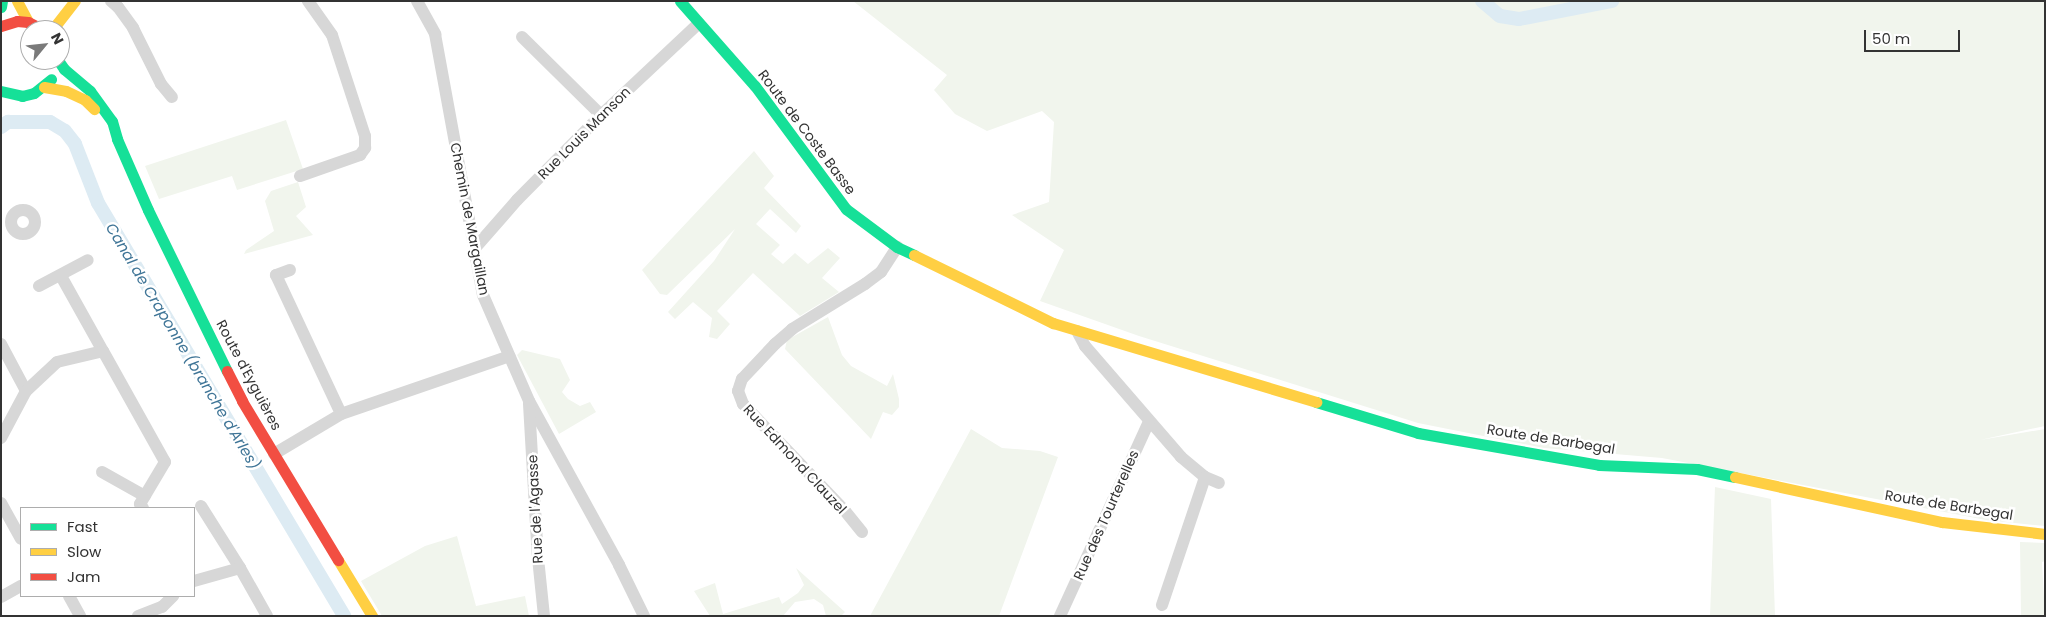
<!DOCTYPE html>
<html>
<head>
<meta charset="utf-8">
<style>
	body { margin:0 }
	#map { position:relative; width:2046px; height:617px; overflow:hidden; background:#fff; font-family:Poppins,sans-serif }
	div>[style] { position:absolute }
	.green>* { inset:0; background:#f1f5ed }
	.canal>* { height:14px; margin:-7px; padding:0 7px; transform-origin:7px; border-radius:7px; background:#ddebf3 }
	.street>* { height:12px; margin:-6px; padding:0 6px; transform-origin:6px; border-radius:6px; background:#d7d7d7 }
	.street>.ring { margin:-6px; padding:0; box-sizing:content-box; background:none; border:12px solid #d7d7d7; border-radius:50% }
	.fast>* { height:11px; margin:-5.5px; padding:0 5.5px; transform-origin:5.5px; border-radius:5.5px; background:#16e098 }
	.slow>* { height:11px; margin:-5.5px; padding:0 5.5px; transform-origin:5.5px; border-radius:5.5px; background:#ffcf43 }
	.jam>* { height:11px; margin:-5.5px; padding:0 5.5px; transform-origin:5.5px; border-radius:5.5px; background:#f24e42 }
	span { translate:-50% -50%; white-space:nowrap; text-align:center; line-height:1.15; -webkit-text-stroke:5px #fff; paint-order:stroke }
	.street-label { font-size:14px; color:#333 }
	.water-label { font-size:15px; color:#3f7597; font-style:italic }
	.frame { position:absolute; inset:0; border:2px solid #333; pointer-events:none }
	.legend { position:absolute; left:20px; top:507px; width:175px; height:90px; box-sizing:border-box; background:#fff; border:1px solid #adadad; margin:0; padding:6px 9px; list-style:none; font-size:15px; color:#333 }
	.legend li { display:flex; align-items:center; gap:10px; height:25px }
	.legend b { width:25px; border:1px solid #adadad }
	.north { position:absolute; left:20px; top:20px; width:50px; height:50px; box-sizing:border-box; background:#fff; border:1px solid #adadad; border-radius:50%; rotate:62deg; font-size:14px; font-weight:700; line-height:20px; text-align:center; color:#333 }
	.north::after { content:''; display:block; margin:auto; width:18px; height:22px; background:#7a7a7a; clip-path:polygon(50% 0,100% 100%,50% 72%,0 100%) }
	.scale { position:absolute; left:1864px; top:30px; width:96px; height:22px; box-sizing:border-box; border:2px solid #333; border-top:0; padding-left:6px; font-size:15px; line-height:18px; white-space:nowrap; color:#333; -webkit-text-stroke:4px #fff; paint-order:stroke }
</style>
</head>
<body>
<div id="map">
	<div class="green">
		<div style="clip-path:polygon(853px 1px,2045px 1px,2045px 426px,1980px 440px,2045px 429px,2045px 526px,1986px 520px,1662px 458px,1544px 448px,1418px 423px,1139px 336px,1040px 301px,1064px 250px,1012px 215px,1049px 202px,1054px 122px,1042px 111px,987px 131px,955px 114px,934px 90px,947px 75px)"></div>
		<div style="clip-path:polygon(286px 120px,303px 169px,237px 190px,232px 176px,159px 199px,145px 166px)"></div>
		<div style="clip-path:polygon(754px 151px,774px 176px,764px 188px,801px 226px,796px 233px,770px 209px,756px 224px,780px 245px,771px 254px,783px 264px,795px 253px,808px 264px,828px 248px,840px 258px,822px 278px,839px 292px,800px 316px,753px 273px,717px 311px,730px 324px,717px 339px,709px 337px,712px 318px,693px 302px,675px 319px,668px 312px,714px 261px,735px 229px,667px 295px,660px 294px,642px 270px)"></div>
		<div style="clip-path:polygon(298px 182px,306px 207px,296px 216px,313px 235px,244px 254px,246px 250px,274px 231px,265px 201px,271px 191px)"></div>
		<div style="clip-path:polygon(828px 317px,842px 355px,851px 366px,887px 386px,893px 374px,899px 399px,899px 407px,892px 415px,883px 412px,871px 439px,785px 349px,787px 340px)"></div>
		<div style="clip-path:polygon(522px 350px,560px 359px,570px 380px,562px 392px,568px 399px,580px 406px,590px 402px,596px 412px,559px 434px,517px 355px)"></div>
		<div style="clip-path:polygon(971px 429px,1002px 448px,1040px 451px,1058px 457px,999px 616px,870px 616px)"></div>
		<div style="clip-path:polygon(1715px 487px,1771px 499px,1775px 616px,1710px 616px)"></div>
		<div style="clip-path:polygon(457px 536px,476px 606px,525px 596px,529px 616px,382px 616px,361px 581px,425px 546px)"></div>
		<div style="clip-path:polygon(2020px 542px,2045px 543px,2045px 561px,2042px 562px,2045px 616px,2021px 616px)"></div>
		<div style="clip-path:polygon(796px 568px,845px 612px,841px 616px,826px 616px,823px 605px,814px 599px,795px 602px,783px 616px,710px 616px,694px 591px,715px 583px,723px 614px,779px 597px,782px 604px,798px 593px,804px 585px)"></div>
	</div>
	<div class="canal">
		<div style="left:1482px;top:1px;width:23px;rotate:40deg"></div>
		<div style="left:1500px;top:16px;width:19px;rotate:9deg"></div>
		<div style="left:1519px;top:19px;width:95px;rotate:-11deg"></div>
		<div style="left:1px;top:127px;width:9px;rotate:-36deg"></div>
		<div style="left:8px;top:122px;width:42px"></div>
		<div style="left:50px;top:122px;width:17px;rotate:31deg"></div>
		<div style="left:65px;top:131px;width:16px;rotate:52deg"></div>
		<div style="left:75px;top:144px;width:63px;rotate:68.7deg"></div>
		<div style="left:98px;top:203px;width:481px;rotate:59.2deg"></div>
	</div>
	<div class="street">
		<div style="left:111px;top:1px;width:9px;rotate:41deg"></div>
		<div style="left:118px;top:7px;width:26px;rotate:54deg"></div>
		<div style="left:133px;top:28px;width:63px;rotate:63.4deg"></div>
		<div style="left:161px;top:84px;width:17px;rotate:50deg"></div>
		<div style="left:417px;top:1px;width:38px;rotate:61deg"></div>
		<div style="left:435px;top:34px;width:265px;rotate:79.6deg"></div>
		<div style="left:483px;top:295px;width:116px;rotate:66.5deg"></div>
		<div style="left:529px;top:401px;width:187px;rotate:61.2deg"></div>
		<div style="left:619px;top:565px;width:57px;rotate:63.9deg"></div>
		<div style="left:522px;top:37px;width:111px;rotate:44.6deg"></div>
		<div style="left:300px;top:176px;width:64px;rotate:-19.3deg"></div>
		<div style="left:360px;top:155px;width:9px;rotate:-54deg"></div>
		<div style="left:365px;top:148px;width:12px;rotate:-90deg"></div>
		<div style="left:365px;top:136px;width:106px;rotate:-108.1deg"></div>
		<div style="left:332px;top:35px;width:42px;rotate:-125.2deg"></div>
		<div class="ring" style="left:11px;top:210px;width:12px;height:12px"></div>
		<div style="left:475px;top:248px;width:64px;rotate:-48.8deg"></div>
		<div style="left:517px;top:200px;width:120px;rotate:-45.3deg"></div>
		<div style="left:601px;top:115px;width:134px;rotate:-43.2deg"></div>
		<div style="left:290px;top:270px;width:15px;rotate:160deg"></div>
		<div style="left:276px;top:275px;width:153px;rotate:64.9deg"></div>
		<div style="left:61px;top:276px;width:86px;rotate:60.8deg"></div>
		<div style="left:39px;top:286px;width:55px;rotate:-28deg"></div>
		<div style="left:1077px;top:331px;width:17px;rotate:62deg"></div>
		<div style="left:1085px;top:346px;width:147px;rotate:49.1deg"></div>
		<div style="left:1181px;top:457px;width:31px;rotate:40deg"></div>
		<div style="left:1205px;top:477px;width:15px;rotate:23deg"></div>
		<div style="left:1px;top:344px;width:53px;rotate:62deg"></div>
		<div style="left:529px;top:404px;width:154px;rotate:86.7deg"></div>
		<div style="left:538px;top:558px;width:58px;rotate:84.1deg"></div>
		<div style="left:1px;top:438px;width:53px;rotate:-62deg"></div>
		<div style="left:26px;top:391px;width:42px;rotate:-43.1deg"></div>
		<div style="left:57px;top:362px;width:47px;rotate:-13.4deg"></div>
		<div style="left:103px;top:351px;width:127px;rotate:60.8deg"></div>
		<div style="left:165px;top:462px;width:49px;rotate:120.8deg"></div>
		<div style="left:140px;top:504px;width:5px;rotate:53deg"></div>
		<div style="left:274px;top:454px;width:78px;rotate:-30.8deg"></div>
		<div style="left:341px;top:414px;width:178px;rotate:-19deg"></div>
		<div style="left:102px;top:472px;width:49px;rotate:29.2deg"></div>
		<div style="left:1px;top:503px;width:41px;rotate:60.9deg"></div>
		<div style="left:201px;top:506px;width:73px;rotate:57.8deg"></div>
		<div style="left:240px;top:568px;width:55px;rotate:60.6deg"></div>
		<div style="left:862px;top:532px;width:27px;rotate:-129deg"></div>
		<div style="left:845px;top:511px;width:148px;rotate:-133.6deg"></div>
		<div style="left:743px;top:404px;width:14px;rotate:-111deg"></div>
		<div style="left:738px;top:391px;width:13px;rotate:-72deg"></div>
		<div style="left:742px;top:379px;width:48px;rotate:-46.7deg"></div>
		<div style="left:775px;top:344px;width:23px;rotate:-41deg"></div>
		<div style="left:792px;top:329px;width:86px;rotate:-31.7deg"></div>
		<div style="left:865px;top:284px;width:20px;rotate:-37deg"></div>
		<div style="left:881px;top:272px;width:30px;rotate:-57deg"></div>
		<div style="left:194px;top:581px;width:48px;rotate:-15.8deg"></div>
		<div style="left:69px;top:596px;width:23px;rotate:61deg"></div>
		<div style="left:1px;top:597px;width:23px;rotate:-29deg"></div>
		<div style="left:1162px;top:605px;width:135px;rotate:-71.4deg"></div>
		<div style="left:138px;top:616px;width:26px;rotate:-21deg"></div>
		<div style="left:162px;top:607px;width:16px;rotate:-45deg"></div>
		<div style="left:1060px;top:616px;width:213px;rotate:-65.4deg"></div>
	</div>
	<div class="fast">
		<div style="left:680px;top:1px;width:113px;rotate:48.6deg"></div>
		<div style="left:755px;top:86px;width:153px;rotate:53.5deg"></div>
		<div style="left:846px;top:209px;width:64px;rotate:36.7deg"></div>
		<div style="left:897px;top:247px;width:19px;rotate:25deg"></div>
		<div style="left:1px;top:7px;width:6px;rotate:-81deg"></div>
		<div style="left:58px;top:60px;width:11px;rotate:56deg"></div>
		<div style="left:64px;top:69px;width:34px;rotate:40deg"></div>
		<div style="left:90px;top:91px;width:37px;rotate:54deg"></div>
		<div style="left:112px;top:121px;width:19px;rotate:74deg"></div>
		<div style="left:117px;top:139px;width:77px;rotate:66.4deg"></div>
		<div style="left:148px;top:210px;width:179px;rotate:63.9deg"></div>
		<div style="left:1px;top:91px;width:22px;rotate:13deg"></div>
		<div style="left:22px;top:96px;width:12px;rotate:-14deg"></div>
		<div style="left:34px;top:93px;width:22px;rotate:-39deg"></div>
		<div style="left:1316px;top:402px;width:107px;rotate:16.9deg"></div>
		<div style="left:1418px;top:433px;width:184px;rotate:10deg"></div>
		<div style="left:1599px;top:465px;width:98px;rotate:2.3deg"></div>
		<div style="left:1697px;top:469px;width:39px;rotate:12deg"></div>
	</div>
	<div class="slow">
		<div style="left:17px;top:1px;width:24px;rotate:62deg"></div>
		<div style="left:52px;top:30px;width:37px;rotate:-52deg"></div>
		<div style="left:44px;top:87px;width:22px;rotate:10deg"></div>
		<div style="left:66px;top:91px;width:21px;rotate:25deg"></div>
		<div style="left:85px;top:100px;width:13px;rotate:45deg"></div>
		<div style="left:914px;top:255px;width:155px;rotate:26.1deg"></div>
		<div style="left:1053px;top:323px;width:275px;rotate:16.7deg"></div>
		<div style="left:1735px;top:477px;width:212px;rotate:12.3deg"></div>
		<div style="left:1942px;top:522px;width:104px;rotate:6.6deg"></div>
		<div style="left:338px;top:560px;width:66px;rotate:58.7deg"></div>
	</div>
	<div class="jam">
		<div style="left:1px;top:26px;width:17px;rotate:-17deg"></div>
		<div style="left:17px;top:21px;width:11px;rotate:5deg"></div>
		<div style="left:28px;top:22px;width:18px;rotate:27deg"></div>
		<div style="left:227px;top:371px;width:34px;rotate:63deg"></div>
		<div style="left:242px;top:401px;width:186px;rotate:58.9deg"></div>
	</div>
	<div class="street-label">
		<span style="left:807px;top:132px;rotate:53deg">Route de Coste Basse</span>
		<span style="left:584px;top:133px;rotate:-45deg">Rue Louis Manson</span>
		<span style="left:470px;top:219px;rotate:79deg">Chemin de Margaillan</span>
		<span style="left:249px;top:375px;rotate:62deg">Route d'Eyguières</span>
		<span style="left:1551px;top:439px;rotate:9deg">Route de Barbegal</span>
		<span style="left:795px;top:459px;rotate:47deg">Rue Edmond Clauzel</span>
		<span style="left:1949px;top:505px;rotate:9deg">Route de Barbegal</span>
		<span style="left:535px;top:509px;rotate:-93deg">Rue de l'Agasse</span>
		<span style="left:1106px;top:515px;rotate:-66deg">Rue des Tourterelles</span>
	</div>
	<div class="water-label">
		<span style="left:183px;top:346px;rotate:59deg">Canal de Craponne (branche d'Arles)</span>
	</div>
	<div class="frame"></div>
	<ul class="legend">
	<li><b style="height:6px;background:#16e098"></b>Fast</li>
	<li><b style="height:6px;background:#ffcf43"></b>Slow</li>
	<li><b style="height:6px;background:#f24e42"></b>Jam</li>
	</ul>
	<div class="north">N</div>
	<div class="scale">50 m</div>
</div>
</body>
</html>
